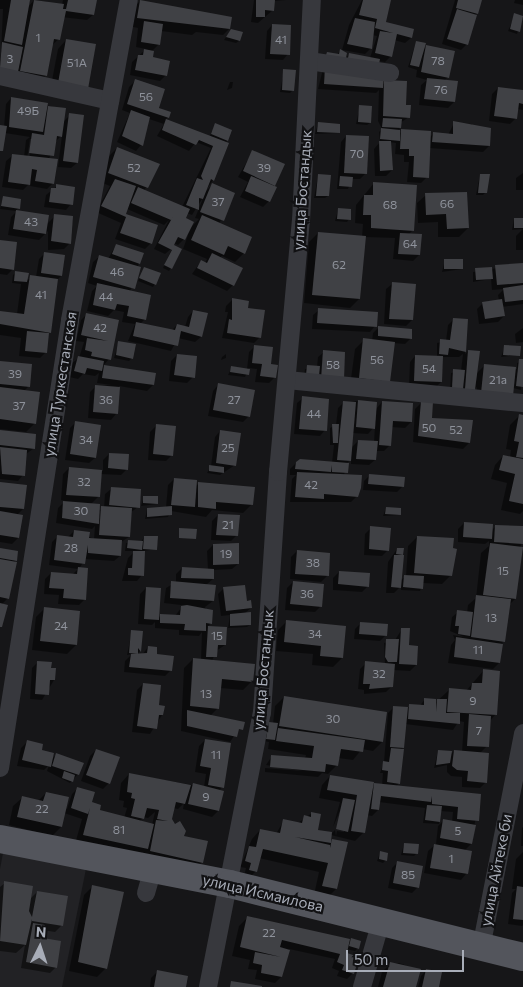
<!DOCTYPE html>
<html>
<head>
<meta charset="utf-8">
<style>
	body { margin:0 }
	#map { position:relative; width:523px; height:987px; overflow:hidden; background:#161618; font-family:Commissioner,sans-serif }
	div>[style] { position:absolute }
	.built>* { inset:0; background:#222225 }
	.shadow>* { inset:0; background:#0007 }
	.building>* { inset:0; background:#404145 }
	.street>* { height:18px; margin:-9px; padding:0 9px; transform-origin:9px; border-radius:9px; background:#37383d }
	.primary>* { height:28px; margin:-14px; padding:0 14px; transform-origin:14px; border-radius:14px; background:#53555c }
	span { translate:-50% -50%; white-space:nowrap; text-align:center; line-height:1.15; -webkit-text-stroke:4.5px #111113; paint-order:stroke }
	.number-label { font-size:12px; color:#8e929b }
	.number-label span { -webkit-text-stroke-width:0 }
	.street-label { font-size:15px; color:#a8adb8 }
	.north { position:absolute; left:15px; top:922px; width:50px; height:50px; -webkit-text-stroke:4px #111113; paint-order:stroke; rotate:4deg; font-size:14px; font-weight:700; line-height:20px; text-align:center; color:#a8adb8 }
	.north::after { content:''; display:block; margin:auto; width:18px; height:22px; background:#a8adb8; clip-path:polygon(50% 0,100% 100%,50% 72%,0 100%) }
	.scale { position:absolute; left:346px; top:950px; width:118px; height:22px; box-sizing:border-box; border:2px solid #a8adb8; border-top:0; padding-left:6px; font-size:15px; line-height:18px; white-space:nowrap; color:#a8adb8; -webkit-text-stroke:4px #111113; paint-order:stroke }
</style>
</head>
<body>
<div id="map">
	<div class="built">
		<div style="clip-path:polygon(3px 853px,86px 869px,62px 987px,0 987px,0 869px)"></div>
	</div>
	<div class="shadow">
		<div style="clip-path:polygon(0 0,29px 0,28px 7px,34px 0,48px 2px,48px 5px,62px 5px,63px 0,95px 0,93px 15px,87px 20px,61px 17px,59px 39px,52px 45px,46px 75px,37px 84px,0 75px,3px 9px,0 9px)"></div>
		<div style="clip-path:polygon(254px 0,286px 0,274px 1px,273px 10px,258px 23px,251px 22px)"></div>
		<div style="clip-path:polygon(362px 0,390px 0,384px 23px,411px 38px,405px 43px,394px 40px,391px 56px,385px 62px,378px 61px,382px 85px,385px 82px,405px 106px,409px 117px,400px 123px,399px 134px,402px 131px,430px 137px,433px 134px,448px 135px,454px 123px,472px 124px,472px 128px,489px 146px,483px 152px,429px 148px,427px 177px,421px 183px,407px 182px,409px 162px,404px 162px,404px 155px,395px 154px,396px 143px,390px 142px,392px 170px,386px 176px,375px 176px,374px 149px,380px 142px,379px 132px,382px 129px,378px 121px,379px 90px,376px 93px,318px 89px,327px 53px,337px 55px,340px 51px,344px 60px,350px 54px,370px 58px,377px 36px,372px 35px,372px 47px,365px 54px,342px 50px,349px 25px)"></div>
		<div style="clip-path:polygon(455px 0,480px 0,467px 44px,461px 50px,442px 44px)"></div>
		<div style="clip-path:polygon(515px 0,523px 0,523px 5px,514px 3px)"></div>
		<div style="clip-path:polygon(140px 1px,229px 29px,223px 35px,196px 32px,192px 35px,161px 31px,159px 44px,152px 51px,151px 58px,166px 75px,160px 81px,130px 75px,132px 62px,146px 49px,136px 47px,138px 28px,129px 26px,131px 10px)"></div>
		<div style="clip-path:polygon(515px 15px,523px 17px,517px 34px,508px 31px)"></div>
		<div style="clip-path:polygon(272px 25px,288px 54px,283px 60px,265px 59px,267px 31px)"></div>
		<div style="clip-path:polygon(231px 30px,239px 41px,236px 43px,224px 40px)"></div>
		<div style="clip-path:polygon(66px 40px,95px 45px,50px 91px,58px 49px)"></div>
		<div style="clip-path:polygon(416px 42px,422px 50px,427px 46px,448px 77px,444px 81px,456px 82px,454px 102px,448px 108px,419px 105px,421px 85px,427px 80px,416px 77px,417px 70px,408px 67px)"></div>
		<div style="clip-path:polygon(284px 71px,293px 90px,290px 93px,280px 92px)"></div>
		<div style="clip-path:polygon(evenodd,135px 81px,168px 117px,165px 120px,209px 138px,215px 125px,227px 140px,213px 180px,204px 193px,212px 185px,233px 194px,219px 224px,244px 253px,235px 262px,222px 256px,219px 258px,233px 285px,227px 291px,192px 274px,201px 261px,205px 263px,207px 259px,183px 249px,188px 235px,178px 245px,171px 242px,171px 249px,165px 254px,154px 249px,169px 220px,164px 225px,127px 209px,125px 215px,151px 243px,145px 249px,115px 239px,121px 223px,96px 212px,110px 186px,100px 182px,108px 157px,117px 148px,158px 164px,144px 191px,182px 207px,211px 148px,196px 142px,189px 151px,157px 136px,164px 124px,149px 119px,141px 145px,136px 151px,117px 142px,130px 113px,122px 110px,129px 87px,135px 81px,204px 196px,195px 218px,199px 219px,190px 228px,184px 219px,187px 213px,192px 215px,204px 196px)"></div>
		<div style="clip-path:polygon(230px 82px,233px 82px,232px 88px,227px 90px)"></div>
		<div style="clip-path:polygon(498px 88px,523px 91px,523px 110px,517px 109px,516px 118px,510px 124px,489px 121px,492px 94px)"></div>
		<div style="clip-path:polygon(evenodd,11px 98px,64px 109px,63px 122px,70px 115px,77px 163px,71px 168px,58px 167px,62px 135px,55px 142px,49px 159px,53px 183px,47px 189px,30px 186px,31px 182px,23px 190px,2px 187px,6px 161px,12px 156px,24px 157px,26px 140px,30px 137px,5px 133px,0 152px,0 127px,4px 127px,6px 104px,11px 98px,30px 139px,32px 139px,29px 160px,27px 159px,30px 139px)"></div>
		<div style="clip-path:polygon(360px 106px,370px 123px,367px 125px,356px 124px)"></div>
		<div style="clip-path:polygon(318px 124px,339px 125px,339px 133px,315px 134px)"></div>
		<div style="clip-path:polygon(346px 136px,366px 173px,360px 179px,352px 179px,348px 189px,337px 189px,341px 142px)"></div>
		<div style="clip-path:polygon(253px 151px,274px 185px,269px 201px,263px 207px,240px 197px,248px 182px,238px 177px)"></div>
		<div style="clip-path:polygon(523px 173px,523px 190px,516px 190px,516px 178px)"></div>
		<div style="clip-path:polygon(480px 175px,486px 192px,483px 195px,476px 195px)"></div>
		<div style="clip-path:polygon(318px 176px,328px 196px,325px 198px,314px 198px)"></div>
		<div style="clip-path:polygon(374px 183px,413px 230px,409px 234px,419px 255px,413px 261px,393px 259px,395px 238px,365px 237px,359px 299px,350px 308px,304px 303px,309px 242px,318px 233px,362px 237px,363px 224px,355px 223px,356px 205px)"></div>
		<div style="clip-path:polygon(57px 186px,71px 204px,66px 210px,44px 207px,46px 195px)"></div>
		<div style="clip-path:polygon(426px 195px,468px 228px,459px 237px,438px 237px,438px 222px,418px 223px,417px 203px)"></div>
		<div style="clip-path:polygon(3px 198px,18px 208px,16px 211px,0 209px)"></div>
		<div style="clip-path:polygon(338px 210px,349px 219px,347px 222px,335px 221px)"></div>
		<div style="clip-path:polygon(17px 211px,47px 224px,55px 216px,70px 243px,64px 249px,48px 250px,48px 231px,39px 240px,8px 235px,11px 217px)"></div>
		<div style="clip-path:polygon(514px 219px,523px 219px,523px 229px,512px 230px)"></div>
		<div style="clip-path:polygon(523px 229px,523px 250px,516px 250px,516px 236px)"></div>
		<div style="clip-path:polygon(0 241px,13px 269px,7px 275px,0 274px)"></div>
		<div style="clip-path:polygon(116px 245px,139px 263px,130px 292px,145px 319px,140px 324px,171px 331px,177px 325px,185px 327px,188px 317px,193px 311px,201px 337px,195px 342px,178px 338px,171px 351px,128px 341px,135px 324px,122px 322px,124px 312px,114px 310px,108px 316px,87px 311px,92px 291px,97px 286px,88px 283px,93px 262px,99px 257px,108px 259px)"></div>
		<div style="clip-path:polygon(172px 249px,171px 268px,169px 271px,163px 268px)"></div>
		<div style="clip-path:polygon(45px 253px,61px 276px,56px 281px,46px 352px,40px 358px,19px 356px,21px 338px,0 335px,0 312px,17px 314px,21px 284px,12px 283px,13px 275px,16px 272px,26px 280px,36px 277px,39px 259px)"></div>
		<div style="clip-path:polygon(445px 260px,462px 269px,442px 272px)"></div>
		<div style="clip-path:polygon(523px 264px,523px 304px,502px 307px,504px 316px,498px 322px,479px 324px,477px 309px,483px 303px,499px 301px,498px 295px,504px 289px,492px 290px,491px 279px,473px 282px,473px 272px)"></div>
		<div style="clip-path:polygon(144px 268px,155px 284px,153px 287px,138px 281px)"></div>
		<div style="clip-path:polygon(392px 284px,412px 320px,406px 326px,384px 324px,386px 289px)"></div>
		<div style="clip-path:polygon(232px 300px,247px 309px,260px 337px,254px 343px,222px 338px,228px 312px,225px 312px,226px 306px)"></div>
		<div style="clip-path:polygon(319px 310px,375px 326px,370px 332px,312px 329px,313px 315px)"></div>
		<div style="clip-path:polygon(87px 314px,118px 321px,109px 359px,103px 366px,154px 374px,153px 385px,147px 391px,119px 386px,116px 414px,111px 420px,88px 418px,90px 392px,96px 386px,111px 385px,97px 383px,99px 373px,95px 376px,83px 374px,78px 379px,69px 377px,72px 363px,79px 358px,84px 342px,76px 341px,81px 320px)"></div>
		<div style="clip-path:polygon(454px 319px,467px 320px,465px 354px,468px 351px,476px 374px,484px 366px,517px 369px,517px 363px,523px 361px,521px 390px,513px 388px,476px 399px,477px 387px,468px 395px,450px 391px,451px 373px,461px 371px,463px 354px,459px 357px,442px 357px,441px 382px,435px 388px,409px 386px,410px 362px,415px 356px,437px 357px,437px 343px,446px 341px,448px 325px)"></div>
		<div style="clip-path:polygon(379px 327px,411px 338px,405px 344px,393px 343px,388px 381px,350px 386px,355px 349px,364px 340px,372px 341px,373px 333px)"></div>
		<div style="clip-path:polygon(523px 328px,523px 342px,516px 343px,515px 334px)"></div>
		<div style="clip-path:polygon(119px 342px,132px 358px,129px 361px,114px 358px)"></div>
		<div style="clip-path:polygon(255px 346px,275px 377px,269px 383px,255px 382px,257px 369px,249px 368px,245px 377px,228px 375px,232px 367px,247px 369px,249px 352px)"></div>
		<div style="clip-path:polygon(505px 346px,519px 355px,501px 357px)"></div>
		<div style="clip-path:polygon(324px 352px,344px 353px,316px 384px,304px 377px,305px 369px,317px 367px,318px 357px)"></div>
		<div style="clip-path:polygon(226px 354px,226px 358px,221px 360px,222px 357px)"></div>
		<div style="clip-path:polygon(177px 355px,193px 377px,187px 383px,169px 381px,171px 361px)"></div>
		<div style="clip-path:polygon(0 362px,28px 387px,24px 391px,35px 423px,26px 432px,0 429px)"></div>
		<div style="clip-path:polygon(218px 385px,249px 416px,243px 422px,208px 416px,213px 391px)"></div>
		<div style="clip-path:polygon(303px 398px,325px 430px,320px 436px,294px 434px,297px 403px)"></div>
		<div style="clip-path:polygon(evenodd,358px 401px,375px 410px,382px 402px,411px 422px,405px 428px,391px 427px,390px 445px,384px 451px,376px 451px,375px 460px,369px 465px,351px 464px,351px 459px,348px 462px,344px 475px,357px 496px,351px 502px,290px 502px,292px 479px,296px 475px,290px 475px,290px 469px,296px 463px,332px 463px,334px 445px,330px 445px,330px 428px,336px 425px,338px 408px,344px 402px,358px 401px,375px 426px,374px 442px,358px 441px,351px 448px,352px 433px,368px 434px,375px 426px)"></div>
		<div style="clip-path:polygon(421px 403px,430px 420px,469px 443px,463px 449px,413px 442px,415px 409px)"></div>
		<div style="clip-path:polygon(519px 416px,523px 416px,523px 511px,520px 514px,501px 510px,507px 483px,491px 479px,495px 465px,503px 456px,510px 457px,511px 450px,506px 449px,510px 425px)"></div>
		<div style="clip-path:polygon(76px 422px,95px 458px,89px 463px,65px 460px,70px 428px)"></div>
		<div style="clip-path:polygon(156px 426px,172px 455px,166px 461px,148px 460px,150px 432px)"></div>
		<div style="clip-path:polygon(220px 431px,235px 465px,220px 475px,207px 473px,211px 466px,215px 437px)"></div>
		<div style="clip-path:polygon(0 432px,33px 449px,26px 454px,23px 475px,18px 481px,0 479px)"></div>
		<div style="clip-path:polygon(109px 454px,127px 469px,121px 475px,100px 474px,98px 497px,90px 505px,98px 511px,104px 508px,105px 494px,111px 489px,138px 507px,130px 513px,129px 537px,121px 542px,120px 556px,114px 561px,85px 559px,79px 569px,85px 599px,79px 605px,58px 604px,59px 595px,44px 594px,45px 579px,51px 573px,72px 575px,78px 569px,49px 565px,52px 542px,58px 536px,68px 537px,74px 531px,94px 539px,95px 526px,92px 529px,56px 523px,58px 508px,65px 501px,61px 500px,63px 474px,69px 468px,103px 471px,103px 460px)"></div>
		<div style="clip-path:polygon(370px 475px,403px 486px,397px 492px,363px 490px,364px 481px)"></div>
		<div style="clip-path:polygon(174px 479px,196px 486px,199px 483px,252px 504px,243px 513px,212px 510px,206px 517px,171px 511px,168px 517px,145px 519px,147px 509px,166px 507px,168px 485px)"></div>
		<div style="clip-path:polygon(0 483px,23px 509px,17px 515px,22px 516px,18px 538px,12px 544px,0 542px)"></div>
		<div style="clip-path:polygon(144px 497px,157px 504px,141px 506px)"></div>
		<div style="clip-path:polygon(386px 508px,399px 515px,383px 516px)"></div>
		<div style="clip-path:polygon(218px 515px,237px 535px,231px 541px,211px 540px,212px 521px)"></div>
		<div style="clip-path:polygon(464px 523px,492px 530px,496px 526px,523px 528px,515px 599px,509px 605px,499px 663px,493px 669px,448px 663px,451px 645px,455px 640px,453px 635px,464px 637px,450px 631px,452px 617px,458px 612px,467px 613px,468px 605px,476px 598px,481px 553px,489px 546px,489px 541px,485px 544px,458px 542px,458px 529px)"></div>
		<div style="clip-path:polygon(371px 528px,388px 550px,382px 556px,364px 555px,365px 534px)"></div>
		<div style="clip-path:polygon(144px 537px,156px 549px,143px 551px,142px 575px,137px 581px,122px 581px,128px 558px,135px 551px,125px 551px,126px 543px,141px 542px)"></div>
		<div style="clip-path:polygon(417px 537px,451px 575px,442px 584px,423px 583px,420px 591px,401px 590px,401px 586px,394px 593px,386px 593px,388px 562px,397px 549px,402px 554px,401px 580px,406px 576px,408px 546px)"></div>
		<div style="clip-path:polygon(213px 545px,238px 564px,232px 569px,213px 570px,213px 579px,206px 585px,213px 601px,205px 607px,211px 623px,207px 627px,226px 628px,225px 645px,216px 651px,212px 661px,252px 681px,243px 690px,220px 688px,218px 708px,210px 716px,243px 723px,230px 742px,181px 731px,184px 668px,193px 659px,201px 660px,202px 632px,199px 636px,179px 635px,179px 630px,155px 628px,155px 622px,152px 625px,138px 624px,140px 594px,146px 588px,158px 618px,161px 615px,175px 616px,181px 608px,189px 606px,164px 603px,166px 588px,176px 582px,176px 574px,182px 568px,208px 570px,207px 551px)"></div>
		<div style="clip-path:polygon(0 549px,15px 560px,8px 598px,1px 605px,0 628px)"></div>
		<div style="clip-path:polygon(297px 551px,327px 576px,321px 582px,290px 579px,291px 557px)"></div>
		<div style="clip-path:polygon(339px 572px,368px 586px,362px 592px,333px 590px,333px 578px)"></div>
		<div style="clip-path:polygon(293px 582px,320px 607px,315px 612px,285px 610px,287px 588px)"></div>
		<div style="clip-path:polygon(224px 588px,251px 608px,244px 614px,250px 625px,247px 627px,228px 628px,230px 615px,221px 616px,218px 594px)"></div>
		<div style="clip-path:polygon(45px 608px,76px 645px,67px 654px,32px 650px,36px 617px)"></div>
		<div style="clip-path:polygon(287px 621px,342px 658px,333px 667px,312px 665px,313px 654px,276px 651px,278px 630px)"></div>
		<div style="clip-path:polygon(361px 623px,386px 635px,380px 641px,354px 639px,355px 629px)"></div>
		<div style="clip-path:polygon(402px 629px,416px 665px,410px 671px,393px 670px,392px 686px,386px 692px,364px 694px,364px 690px,358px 689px,360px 669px,366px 663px,385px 664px,384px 643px,395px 640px)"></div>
		<div style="clip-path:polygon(132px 631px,142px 632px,140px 651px,136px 655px,142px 655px,148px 647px,171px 670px,165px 676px,124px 672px,125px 661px,132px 654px,127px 655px)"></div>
		<div style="clip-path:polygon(38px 662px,50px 669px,54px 680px,42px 700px,30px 699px,32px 668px)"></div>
		<div style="clip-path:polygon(483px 671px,496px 714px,489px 722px,487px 746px,480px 753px,486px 782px,480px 788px,462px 787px,462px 777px,451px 776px,447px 772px,447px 765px,434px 768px,438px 751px,450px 755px,454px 751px,462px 752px,464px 722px,459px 721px,453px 730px,405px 724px,399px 783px,396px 787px,480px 795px,471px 844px,464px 851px,470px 852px,466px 874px,461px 880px,424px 873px,428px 851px,436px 844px,438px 826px,444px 820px,452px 822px,453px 812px,440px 811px,439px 824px,423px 823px,425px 808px,379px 802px,378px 810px,372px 816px,367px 815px,364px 832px,355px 841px,331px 835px,336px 889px,327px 898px,314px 895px,319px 872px,259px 858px,256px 871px,250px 877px,244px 876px,246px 868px,240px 867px,252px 839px,260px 830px,276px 834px,284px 820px,298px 823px,312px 813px,317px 831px,331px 834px,335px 830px,336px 836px,337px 831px,344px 832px,343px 804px,333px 827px,340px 802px,319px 798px,322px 785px,330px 776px,372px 788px,382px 785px,383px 773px,380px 773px,384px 762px,388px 713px,394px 707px,419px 707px,425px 699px,435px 703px,449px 690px,466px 691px)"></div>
		<div style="clip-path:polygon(143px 684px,162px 715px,150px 734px,132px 732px,137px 690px)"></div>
		<div style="clip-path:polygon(284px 697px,386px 713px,382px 742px,373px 751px,362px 749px,353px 760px,338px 758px,337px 765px,328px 774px,322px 773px,318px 777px,265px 772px,265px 768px,304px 771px,266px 765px,272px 756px,305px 759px,306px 755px,268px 749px,269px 742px,264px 741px,267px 726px,273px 724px,275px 706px)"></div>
		<div style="clip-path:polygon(evenodd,205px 740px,222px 787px,219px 791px,222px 792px,218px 811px,212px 817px,183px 809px,184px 803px,178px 809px,173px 808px,170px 818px,164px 824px,182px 837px,202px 862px,193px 871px,141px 860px,143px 852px,138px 857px,75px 844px,82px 819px,64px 813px,61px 827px,52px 836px,9px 825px,13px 806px,22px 798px,38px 801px,46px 793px,67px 809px,72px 794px,78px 788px,89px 807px,124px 818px,127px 808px,123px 807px,124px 801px,119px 800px,121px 783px,129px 774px,204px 787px,206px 774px,195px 772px,199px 746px,205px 740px,155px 812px,152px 825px,140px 822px,143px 817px,148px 818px,155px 812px)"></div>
		<div style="clip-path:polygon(27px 742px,51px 760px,56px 755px,78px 774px,70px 783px,47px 771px,49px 765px,44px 770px,17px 766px,21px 748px)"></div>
		<div style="clip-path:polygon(96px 750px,109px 783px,103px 789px,81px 781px,90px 756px)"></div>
		<div style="clip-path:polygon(523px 827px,523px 846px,521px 846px,522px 828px)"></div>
		<div style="clip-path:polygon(404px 844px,416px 854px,414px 856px,401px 855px)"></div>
		<div style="clip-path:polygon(523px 852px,523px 925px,522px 926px,508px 924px,512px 893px,516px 889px,512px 889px,516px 859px)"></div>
		<div style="clip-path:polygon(380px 853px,386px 860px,383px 863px,377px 861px)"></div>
		<div style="clip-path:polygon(398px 862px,418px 887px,412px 893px,388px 888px,392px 868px)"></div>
		<div style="clip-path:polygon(5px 883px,30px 899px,37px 892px,66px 897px,61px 926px,55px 932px,43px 930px,42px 939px,56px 967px,50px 973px,21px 968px,25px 945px,16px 953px,0 951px,0 887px)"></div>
		<div style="clip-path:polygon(93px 886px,106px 968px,97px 977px,69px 971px,84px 895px)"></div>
		<div style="clip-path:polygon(248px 917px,348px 943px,352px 939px,358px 948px,355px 951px,346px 949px,345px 954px,353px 973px,347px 979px,337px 976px,339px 971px,332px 968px,335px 959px,289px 949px,281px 977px,275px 983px,255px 979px,257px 970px,248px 969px,250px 960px,232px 956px,239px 926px)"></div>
		<div style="clip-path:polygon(399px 963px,419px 970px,415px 987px,378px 987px,382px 972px,390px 964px)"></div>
		<div style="clip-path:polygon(427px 970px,438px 987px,418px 987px,421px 976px)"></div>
		<div style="clip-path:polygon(157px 972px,185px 987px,150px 987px,151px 978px)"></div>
	</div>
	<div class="building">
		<div style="clip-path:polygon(11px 0,30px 0,22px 45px,4px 41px)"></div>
		<div style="clip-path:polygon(34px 0,64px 4px,63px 9px,66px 9px,68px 0,97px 0,94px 15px,66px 11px,60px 40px,54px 39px,47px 76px,20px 71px)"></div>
		<div style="clip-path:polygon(140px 0,232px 17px,230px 29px,137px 18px)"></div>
		<div style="clip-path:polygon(256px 0,275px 0,274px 11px,265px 10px,265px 17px,256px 17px)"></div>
		<div style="clip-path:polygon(363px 0,391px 0,386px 22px,414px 29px,412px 38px,397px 34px,392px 57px,375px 53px,380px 31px,393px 33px,375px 28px,377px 19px,359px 15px)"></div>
		<div style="clip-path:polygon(458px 0,482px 0,478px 14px,456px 8px)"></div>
		<div style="clip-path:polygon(457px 9px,477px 15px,468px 45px,447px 39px)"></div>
		<div style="clip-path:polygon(514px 13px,523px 16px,520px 32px,510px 29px)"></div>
		<div style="clip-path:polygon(355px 18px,375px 22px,372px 49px,347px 44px)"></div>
		<div style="clip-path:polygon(144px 21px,163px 24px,160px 45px,141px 42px)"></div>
		<div style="clip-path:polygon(272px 24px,291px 25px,290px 55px,270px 54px)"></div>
		<div style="clip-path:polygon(231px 29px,243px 32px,240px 41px,226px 37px)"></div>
		<div style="clip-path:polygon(66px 39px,96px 44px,88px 89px,58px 83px)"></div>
		<div style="clip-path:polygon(416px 41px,426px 43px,419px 67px,410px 65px)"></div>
		<div style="clip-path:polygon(2px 42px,23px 47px,18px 72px,0 68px)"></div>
		<div style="clip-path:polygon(426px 45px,455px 51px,449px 78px,421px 72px)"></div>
		<div style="clip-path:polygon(144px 49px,154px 51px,153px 57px,170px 61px,167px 76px,135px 70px,138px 55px,143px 55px)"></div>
		<div style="clip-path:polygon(340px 49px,347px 53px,345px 62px,325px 58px,327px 52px,339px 54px)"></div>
		<div style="clip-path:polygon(349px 53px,380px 59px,378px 69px,347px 63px)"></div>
		<div style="clip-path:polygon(325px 67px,384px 73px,383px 88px,324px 84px)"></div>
		<div style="clip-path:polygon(283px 69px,296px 70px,294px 91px,282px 90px)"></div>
		<div style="clip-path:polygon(427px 78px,458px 81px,455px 102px,424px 99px)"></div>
		<div style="clip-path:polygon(135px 79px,165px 89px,159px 108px,171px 112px,169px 118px,127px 104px)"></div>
		<div style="clip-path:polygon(384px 80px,407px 81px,406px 105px,411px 105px,410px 118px,383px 116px)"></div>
		<div style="clip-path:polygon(498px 87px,523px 90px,523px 104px,519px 103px,517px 119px,494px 116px)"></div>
		<div style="clip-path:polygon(11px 97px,48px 103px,43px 132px,9px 127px)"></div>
		<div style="clip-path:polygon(359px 105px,372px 106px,371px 123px,358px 122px)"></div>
		<div style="clip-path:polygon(48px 106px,66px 108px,62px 137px,57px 136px,54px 156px,29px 153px,32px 133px,44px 135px)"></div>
		<div style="clip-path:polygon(131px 110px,150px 117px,143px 146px,122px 136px)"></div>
		<div style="clip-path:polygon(69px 113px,84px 115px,78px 163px,63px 161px)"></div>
		<div style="clip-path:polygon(383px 118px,402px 119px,401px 128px,382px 127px)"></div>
		<div style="clip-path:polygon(166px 119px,229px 143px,214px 181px,211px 179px,203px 199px,199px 198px,199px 210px,186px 205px,197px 178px,203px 180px,201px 176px,213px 146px,199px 140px,196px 145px,162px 130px)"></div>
		<div style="clip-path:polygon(453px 121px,491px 128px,490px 146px,432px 142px,433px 132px,453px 134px)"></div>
		<div style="clip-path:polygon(318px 122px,340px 124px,340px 133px,317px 132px)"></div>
		<div style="clip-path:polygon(215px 123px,232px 130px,228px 141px,211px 134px)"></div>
		<div style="clip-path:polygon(0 125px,7px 126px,3px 151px,0 151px)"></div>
		<div style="clip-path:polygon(381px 128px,400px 130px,400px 141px,380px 139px)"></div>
		<div style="clip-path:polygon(401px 129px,431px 131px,429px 178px,413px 177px,414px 156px,409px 156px,409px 149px,400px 149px)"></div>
		<div style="clip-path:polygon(346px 135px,369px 136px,367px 174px,344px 173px)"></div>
		<div style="clip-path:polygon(379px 141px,391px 141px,393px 170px,380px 171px)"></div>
		<div style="clip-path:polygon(117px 147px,160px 164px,148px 188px,108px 173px)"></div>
		<div style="clip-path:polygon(252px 150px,285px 164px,275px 186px,243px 171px)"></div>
		<div style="clip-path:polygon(12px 154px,58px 159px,54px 184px,35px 181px,37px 170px,32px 169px,30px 185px,8px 182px)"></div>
		<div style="clip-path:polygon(318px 174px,331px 175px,329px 196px,316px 196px)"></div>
		<div style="clip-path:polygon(480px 174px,490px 174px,487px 193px,478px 193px)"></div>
		<div style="clip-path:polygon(251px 176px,277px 187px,270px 202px,245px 191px)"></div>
		<div style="clip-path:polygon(340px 176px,353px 177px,352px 187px,339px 186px)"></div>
		<div style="clip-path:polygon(115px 179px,136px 186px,126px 214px,158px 225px,152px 244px,120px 233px,126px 217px,101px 206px)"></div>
		<div style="clip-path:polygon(373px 182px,417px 185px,414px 231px,371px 228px,371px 215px,363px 215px,364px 195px,373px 195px)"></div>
		<div style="clip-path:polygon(212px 183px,235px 193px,224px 221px,200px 212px)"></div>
		<div style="clip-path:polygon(56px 184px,75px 187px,73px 205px,49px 202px,51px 188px,56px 188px)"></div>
		<div style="clip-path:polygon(138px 187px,190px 209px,186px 218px,194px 222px,185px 240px,178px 237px,174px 245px,182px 249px,172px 269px,164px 265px,172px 250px,158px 243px,175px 213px,171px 220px,131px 203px)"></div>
		<div style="clip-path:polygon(467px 192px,469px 228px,447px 229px,446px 214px,426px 215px,425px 193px)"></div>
		<div style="clip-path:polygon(3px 196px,21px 199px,20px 209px,1px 206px)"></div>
		<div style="clip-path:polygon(338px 208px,351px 209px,351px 220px,337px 219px)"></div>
		<div style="clip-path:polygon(16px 210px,49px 215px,46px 234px,13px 229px)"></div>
		<div style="clip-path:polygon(54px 214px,73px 216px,71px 244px,51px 241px)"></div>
		<div style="clip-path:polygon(202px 215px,252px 237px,245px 254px,228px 246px,224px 255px,191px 240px)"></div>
		<div style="clip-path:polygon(514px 218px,523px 218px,523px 228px,514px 228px)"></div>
		<div style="clip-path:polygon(318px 232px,366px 236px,360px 299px,312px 295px)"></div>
		<div style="clip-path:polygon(400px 233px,422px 234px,420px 255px,398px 254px)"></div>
		<div style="clip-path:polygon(0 240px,17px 242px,14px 270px,0 268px)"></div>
		<div style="clip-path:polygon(116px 244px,144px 253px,140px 264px,112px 254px)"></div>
		<div style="clip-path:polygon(44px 252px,65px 255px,62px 276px,41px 273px)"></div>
		<div style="clip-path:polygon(212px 253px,243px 268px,234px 286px,197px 268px,201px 260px,207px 263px)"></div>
		<div style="clip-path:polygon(99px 255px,141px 267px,135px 289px,93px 277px)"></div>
		<div style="clip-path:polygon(444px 259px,463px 259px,463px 269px,444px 269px)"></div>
		<div style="clip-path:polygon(523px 263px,523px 283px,497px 285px,495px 265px)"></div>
		<div style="clip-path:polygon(144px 267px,161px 273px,156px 285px,139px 278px)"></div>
		<div style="clip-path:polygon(492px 267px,493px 279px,476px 280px,475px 268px)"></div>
		<div style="clip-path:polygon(15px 271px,29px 273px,27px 282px,14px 281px)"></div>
		<div style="clip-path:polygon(30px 275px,58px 279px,51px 333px,0 324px,0 311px,24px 314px)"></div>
		<div style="clip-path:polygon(392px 282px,416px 284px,413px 320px,389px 319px)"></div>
		<div style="clip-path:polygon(97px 283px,151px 295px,146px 320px,127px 316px,129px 306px,117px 304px,115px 310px,93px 305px)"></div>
		<div style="clip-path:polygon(523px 285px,523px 300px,505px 302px,503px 288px)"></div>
		<div style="clip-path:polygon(232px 298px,249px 301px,248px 308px,265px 310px,261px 338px,227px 333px,229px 319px,232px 320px)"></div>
		<div style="clip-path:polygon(502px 299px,505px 316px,485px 319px,482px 302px)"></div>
		<div style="clip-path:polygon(318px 308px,378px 312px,377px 327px,317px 323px)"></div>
		<div style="clip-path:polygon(193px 310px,208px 313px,202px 337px,181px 331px,178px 346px,133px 336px,136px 322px,175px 330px,177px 324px,189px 327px)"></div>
		<div style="clip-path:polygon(86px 313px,119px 320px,111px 360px,91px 356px,92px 352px,85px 350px,87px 338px,108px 341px,81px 335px)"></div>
		<div style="clip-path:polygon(453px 318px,468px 319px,466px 352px,449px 348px,448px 355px,439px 354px,440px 339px,450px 340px)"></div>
		<div style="clip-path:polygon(378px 326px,412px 329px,412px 339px,378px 336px)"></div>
		<div style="clip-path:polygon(27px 331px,49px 333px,47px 353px,25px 351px)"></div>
		<div style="clip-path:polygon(363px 338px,395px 342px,390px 382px,359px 378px)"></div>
		<div style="clip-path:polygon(118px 341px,136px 344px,133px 359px,116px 355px)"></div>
		<div style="clip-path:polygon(254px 345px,273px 347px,271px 364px,278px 365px,276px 378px,260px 376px,262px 364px,252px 363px)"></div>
		<div style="clip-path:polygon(504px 345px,521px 346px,520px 356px,503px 355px)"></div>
		<div style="clip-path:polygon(323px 350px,345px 352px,344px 380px,321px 379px)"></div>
		<div style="clip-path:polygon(468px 350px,480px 351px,475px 390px,465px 389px)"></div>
		<div style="clip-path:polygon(177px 354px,197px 356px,195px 378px,174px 375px)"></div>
		<div style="clip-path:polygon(415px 355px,443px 356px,442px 382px,414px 381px)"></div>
		<div style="clip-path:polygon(78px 356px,104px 361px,102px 371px,87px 368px,85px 374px,74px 371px)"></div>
		<div style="clip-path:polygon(519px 359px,523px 359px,523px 387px,516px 386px)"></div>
		<div style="clip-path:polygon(0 361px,32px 364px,30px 387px,0 384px)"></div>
		<div style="clip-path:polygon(484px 364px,516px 367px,513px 396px,481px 393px)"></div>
		<div style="clip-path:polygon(104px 365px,156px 373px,154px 385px,102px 378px)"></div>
		<div style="clip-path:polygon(307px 365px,320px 366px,319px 376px,306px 375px)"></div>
		<div style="clip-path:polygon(231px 366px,250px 369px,249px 375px,230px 372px)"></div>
		<div style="clip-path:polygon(453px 369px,465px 370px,463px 389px,452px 388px)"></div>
		<div style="clip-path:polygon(218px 383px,255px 390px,250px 417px,213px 410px)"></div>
		<div style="clip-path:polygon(95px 385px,120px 387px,118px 414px,93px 412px)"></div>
		<div style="clip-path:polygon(0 387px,40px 392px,36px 424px,0 419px)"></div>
		<div style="clip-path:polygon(302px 396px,329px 399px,327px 431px,299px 429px)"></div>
		<div style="clip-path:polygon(358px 400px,377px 402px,375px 429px,356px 427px)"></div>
		<div style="clip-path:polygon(343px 401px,356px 402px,351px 461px,337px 460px)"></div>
		<div style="clip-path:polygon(382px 401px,413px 403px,412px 422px,393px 421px,391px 446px,379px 445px)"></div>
		<div style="clip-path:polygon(421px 401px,433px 402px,432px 418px,473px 420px,470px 443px,418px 436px)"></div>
		<div style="clip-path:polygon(519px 414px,523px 415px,523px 458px,516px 457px,519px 442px,514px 441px)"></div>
		<div style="clip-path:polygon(75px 421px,101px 425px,96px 458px,70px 454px)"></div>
		<div style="clip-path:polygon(156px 424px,176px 426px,173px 456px,153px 454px)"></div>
		<div style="clip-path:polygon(332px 424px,339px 424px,338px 443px,333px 443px)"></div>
		<div style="clip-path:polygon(0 430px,36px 434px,35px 449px,0 445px)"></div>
		<div style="clip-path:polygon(220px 430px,241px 433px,236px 466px,216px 463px)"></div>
		<div style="clip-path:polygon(358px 440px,378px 441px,376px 460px,356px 459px)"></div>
		<div style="clip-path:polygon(0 447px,27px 450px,25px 476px,2px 474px)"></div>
		<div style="clip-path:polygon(109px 453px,129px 454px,128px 470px,108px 468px)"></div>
		<div style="clip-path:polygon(503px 455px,523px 459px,523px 504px,509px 501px,515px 474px,499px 470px)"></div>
		<div style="clip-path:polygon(300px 459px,349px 463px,348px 473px,332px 472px,332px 465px,331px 472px,295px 469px,296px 462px)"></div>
		<div style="clip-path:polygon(209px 465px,224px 467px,224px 473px,209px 471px)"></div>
		<div style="clip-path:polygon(69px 467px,102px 470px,100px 497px,66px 495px)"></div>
		<div style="clip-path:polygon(297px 472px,362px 475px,361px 488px,358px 497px,324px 494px,324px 499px,295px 497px)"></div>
		<div style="clip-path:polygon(369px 474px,405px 477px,404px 487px,368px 484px)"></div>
		<div style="clip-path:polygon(174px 478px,197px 480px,195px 507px,171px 505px)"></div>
		<div style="clip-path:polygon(0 482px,27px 485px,24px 509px,0 507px)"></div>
		<div style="clip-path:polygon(198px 482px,255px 487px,253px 505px,216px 502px,216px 509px,198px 507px)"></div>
		<div style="clip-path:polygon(111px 487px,141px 489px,140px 508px,109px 505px)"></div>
		<div style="clip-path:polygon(143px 496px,158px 496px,158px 504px,143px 503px)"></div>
		<div style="clip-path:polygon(63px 501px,100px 504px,99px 524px,62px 518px)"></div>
		<div style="clip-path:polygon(101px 506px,132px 508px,130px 537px,99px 535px)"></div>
		<div style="clip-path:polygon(172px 506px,172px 515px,147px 517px,147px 508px)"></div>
		<div style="clip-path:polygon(386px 507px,401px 508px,401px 515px,385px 514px)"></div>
		<div style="clip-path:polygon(0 511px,23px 515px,19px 538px,0 535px)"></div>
		<div style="clip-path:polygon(218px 514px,240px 515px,238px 536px,216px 535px)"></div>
		<div style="clip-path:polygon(464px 522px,493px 524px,492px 539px,463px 537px)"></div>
		<div style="clip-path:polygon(495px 525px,523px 526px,523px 544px,494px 542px)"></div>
		<div style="clip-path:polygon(370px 526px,391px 528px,389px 551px,369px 549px)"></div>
		<div style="clip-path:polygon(179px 528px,197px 529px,196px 539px,179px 538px)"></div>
		<div style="clip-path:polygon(74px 530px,90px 532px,89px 538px,122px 540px,121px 556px,88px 553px,88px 545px,85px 564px,54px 560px,57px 535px,73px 537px)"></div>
		<div style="clip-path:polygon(144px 536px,158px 536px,157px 550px,143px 549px)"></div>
		<div style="clip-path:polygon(417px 536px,454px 538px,453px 548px,457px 549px,452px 576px,414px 573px)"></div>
		<div style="clip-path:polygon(128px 540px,143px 541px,142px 550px,127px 548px)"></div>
		<div style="clip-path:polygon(239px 543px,239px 564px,213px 565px,213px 544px)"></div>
		<div style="clip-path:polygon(490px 543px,523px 547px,516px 599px,483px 595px)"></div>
		<div style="clip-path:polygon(0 548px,18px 551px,17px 561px,0 558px)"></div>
		<div style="clip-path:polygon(397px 548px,404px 548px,403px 555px,396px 554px)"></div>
		<div style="clip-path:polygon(297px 550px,330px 553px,329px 576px,295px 574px)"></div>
		<div style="clip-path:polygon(133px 551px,145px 551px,144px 576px,128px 575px,128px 568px,132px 568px)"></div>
		<div style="clip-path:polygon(394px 555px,404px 555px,401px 588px,391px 587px)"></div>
		<div style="clip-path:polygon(0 559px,17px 562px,9px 599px,0 597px)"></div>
		<div style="clip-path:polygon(78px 567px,88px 568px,86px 600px,63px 598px,64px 589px,49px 588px,51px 572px,77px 574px)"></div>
		<div style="clip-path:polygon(182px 567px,214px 569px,214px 579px,181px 578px)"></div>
		<div style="clip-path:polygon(339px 571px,370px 573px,369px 587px,338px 584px)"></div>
		<div style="clip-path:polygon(404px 575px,424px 576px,423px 589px,403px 587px)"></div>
		<div style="clip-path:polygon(171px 581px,216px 585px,214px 601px,170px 598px)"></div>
		<div style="clip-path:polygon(293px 581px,324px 584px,322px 607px,290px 604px)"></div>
		<div style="clip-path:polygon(245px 585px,247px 601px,251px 600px,252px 608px,226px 611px,223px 587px)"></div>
		<div style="clip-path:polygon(146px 587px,161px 588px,159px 620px,144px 619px)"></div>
		<div style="clip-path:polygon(476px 595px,511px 599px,505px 642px,471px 637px)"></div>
		<div style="clip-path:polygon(0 603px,8px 605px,2px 627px,0 627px)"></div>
		<div style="clip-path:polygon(187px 605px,213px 610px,212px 624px,206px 623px,206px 631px,184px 630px,185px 624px,160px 623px,160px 614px,180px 615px,181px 606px)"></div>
		<div style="clip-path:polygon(44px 607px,80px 611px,77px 645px,40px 641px)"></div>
		<div style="clip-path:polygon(457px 610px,473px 612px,470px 636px,458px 634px,459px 626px,455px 626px)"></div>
		<div style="clip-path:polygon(251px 612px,251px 625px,230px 626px,230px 614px)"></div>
		<div style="clip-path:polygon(286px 620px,346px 626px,343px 658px,320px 656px,321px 646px,284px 642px)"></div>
		<div style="clip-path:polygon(360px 622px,388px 624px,387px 636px,359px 634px)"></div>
		<div style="clip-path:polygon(208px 626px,227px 627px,226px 645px,218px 645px,217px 657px,206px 657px)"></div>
		<div style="clip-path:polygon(401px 628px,410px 628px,409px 645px,418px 646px,417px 665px,399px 664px)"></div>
		<div style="clip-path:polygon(131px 630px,143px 631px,141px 652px,138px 648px,138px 654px,129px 653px)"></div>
		<div style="clip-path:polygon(456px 637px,503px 644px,500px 663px,454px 657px)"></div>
		<div style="clip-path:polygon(386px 639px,399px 639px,397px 662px,388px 662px,385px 657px)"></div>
		<div style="clip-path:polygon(148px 646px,157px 647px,157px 654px,174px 656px,172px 671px,129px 667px,131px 654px,147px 653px)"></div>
		<div style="clip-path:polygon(193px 658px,255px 664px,253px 682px,222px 679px,219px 709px,190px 706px)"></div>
		<div style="clip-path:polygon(37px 661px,52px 662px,51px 668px,56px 668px,55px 680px,50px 680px,49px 695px,35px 694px)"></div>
		<div style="clip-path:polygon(365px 661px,395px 664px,393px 687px,369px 689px,370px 684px,363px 684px)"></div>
		<div style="clip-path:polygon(483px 669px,500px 671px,497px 715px,447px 712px,449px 688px,471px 690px,472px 683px,482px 683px)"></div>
		<div style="clip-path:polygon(143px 683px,161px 685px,159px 705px,165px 706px,163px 715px,159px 715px,157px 729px,137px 726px)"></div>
		<div style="clip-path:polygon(284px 696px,387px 712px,383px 742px,279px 726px)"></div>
		<div style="clip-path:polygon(424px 698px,436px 699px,437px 712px,437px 699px,447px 699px,446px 713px,460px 713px,460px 724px,408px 719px,409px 704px,424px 705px)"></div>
		<div style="clip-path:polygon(393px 706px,408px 707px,404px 748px,390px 747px)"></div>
		<div style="clip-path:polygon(187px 710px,245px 722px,243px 730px,239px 729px,237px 737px,187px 726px)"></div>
		<div style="clip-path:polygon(469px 714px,491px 716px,489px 747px,467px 746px)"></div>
		<div style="clip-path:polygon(269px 722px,278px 723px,275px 740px,266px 739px)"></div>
		<div style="clip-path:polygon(278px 728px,365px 740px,363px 752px,341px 749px,338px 766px,326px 764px,325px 772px,270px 767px,271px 755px,312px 758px,314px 746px,276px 741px)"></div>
		<div style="clip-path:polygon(205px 739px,231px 743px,224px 788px,208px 785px,211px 768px,200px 766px)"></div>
		<div style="clip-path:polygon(27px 740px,43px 744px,42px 750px,54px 753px,51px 767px,22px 760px)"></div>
		<div style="clip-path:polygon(391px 748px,404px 749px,400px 784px,387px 782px,388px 771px,382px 770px,383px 761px,389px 762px)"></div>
		<div style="clip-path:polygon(96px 749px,120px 757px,110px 784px,86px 775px)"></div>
		<div style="clip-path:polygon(438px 750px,452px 751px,450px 763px,436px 765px)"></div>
		<div style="clip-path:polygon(454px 750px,489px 753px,487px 783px,467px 781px,468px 771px,457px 770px,452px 766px)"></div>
		<div style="clip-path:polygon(56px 753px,84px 763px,79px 775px,52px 766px)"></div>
		<div style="clip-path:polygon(64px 771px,75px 775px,73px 782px,62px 778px)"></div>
		<div style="clip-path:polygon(129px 773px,191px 785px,185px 804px,176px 802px,172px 819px,175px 824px,180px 821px,186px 831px,184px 836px,208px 841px,203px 863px,150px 851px,156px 820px,168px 821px,157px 819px,159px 810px,147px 808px,144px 819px,131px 816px,135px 799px,131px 798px,132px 793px,127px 792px)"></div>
		<div style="clip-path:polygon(330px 775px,374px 782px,365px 833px,351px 831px,357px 795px,327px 790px)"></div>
		<div style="clip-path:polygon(193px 783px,224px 791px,219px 811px,188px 804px)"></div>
		<div style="clip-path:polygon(374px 783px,481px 794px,479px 821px,457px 819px,458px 807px,432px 804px,432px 796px,431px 802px,381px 796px,379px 810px,371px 809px)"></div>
		<div style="clip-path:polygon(77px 787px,95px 792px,92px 802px,101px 805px,100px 810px,154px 824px,148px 849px,83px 835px,90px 808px,88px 814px,71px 808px)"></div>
		<div style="clip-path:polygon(46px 792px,69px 797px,62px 827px,17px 817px,22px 796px,43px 801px)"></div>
		<div style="clip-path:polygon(343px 798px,355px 800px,348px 832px,336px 829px)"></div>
		<div style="clip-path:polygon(427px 805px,442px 806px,440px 822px,425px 820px)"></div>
		<div style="clip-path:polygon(311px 812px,321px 814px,318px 830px,332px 832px,331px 843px,295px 837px,330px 845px,330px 848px,332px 839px,348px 842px,337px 889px,322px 886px,328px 863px,263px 849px,257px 872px,249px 870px,251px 863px,245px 861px,249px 846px,256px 847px,260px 829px,280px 833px,283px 819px,302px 823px,304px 815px,311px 817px)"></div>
		<div style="clip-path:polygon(443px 819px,476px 825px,472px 844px,440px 838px)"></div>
		<div style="clip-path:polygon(404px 843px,419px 844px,418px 854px,403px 853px)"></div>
		<div style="clip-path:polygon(434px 844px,472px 851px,468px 874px,430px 868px)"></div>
		<div style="clip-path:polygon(380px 851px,388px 853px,387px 861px,379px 859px)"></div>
		<div style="clip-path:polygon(397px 861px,423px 866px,419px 888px,393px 883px)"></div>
		<div style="clip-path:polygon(4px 881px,33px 886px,29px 911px,32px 917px,37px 891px,68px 896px,63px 926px,32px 921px,32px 919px,26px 945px,0 941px)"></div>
		<div style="clip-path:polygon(92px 885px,124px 892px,107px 969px,78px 962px)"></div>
		<div style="clip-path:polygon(517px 886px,523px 887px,523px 920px,513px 919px)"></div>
		<div style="clip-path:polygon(247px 916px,350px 939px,347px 953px,359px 957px,354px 974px,342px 970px,344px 965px,337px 962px,340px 954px,282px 940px,280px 947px,290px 950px,282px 977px,261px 973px,262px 965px,253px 963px,255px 952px,281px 957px,240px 947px)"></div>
		<div style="clip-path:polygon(33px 923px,45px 925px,43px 938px,61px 941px,57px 968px,26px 962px)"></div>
		<div style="clip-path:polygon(351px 938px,361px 941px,359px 949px,349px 946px)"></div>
		<div style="clip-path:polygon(390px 962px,421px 969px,416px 987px,383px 987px)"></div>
		<div style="clip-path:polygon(426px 969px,442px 972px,439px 987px,422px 987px)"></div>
		<div style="clip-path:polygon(157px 970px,188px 976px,186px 987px,154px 987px)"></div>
		<div style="clip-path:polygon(231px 981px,262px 986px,262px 987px,230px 987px)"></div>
	</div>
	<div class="street">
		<div style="left:309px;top:61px;width:82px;rotate:8.4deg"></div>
		<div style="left:0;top:76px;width:113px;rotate:12.8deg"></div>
		<div style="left:287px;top:380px;width:237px;rotate:5.6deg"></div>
		<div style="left:0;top:768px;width:453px;rotate:-81.1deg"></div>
		<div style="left:70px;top:320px;width:325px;rotate:-79.6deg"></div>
		<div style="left:146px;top:893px;width:25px;rotate:-74deg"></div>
		<div style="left:481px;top:948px;width:219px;rotate:-78.9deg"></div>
		<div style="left:208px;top:987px;width:279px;rotate:-78.9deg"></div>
		<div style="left:262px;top:713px;width:242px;rotate:-86.2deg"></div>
		<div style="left:278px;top:472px;width:252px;rotate:-84.8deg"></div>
		<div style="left:301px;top:221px;width:221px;rotate:-87.2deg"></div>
		<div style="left:362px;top:987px;width:69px;rotate:-73.9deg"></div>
	</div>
	<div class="primary">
		<div style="left:0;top:839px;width:234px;rotate:11.1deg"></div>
		<div style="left:230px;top:884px;width:302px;rotate:14deg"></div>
	</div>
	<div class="number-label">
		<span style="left:38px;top:38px">1</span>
		<span style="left:281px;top:40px">41</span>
		<span style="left:10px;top:59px">3</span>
		<span style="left:438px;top:61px">78</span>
		<span style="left:77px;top:63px">51А</span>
		<span style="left:441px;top:90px">76</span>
		<span style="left:146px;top:97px">56</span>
		<span style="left:28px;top:111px">49Б</span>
		<span style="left:357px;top:154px">70</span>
		<span style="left:134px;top:168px">52</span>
		<span style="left:264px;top:168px">39</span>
		<span style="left:218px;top:202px">37</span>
		<span style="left:447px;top:204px">66</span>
		<span style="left:390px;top:205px">68</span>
		<span style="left:31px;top:222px">43</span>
		<span style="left:410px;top:244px">64</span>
		<span style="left:339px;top:265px">62</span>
		<span style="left:117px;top:272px">46</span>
		<span style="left:41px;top:295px">41</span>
		<span style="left:106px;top:297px">44</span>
		<span style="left:100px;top:328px">42</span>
		<span style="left:377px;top:360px">56</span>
		<span style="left:333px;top:365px">58</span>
		<span style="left:429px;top:369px">54</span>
		<span style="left:15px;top:374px">39</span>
		<span style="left:498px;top:380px">21а</span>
		<span style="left:106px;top:400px">36</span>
		<span style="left:234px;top:400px">27</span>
		<span style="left:19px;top:406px">37</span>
		<span style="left:314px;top:414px">44</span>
		<span style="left:429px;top:428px">50</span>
		<span style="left:456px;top:430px">52</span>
		<span style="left:86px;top:440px">34</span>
		<span style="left:228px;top:448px">25</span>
		<span style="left:84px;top:482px">32</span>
		<span style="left:311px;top:485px">42</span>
		<span style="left:81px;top:511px">30</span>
		<span style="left:228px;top:525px">21</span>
		<span style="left:71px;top:548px">28</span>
		<span style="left:226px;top:554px">19</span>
		<span style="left:313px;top:563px">38</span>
		<span style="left:503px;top:571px">15</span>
		<span style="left:307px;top:594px">36</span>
		<span style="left:491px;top:618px">13</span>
		<span style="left:61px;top:626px">24</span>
		<span style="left:315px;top:634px">34</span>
		<span style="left:217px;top:636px">15</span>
		<span style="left:478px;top:650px">11</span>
		<span style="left:379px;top:674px">32</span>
		<span style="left:206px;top:694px">13</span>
		<span style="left:473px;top:701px">9</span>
		<span style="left:333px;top:719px">30</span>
		<span style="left:479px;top:731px">7</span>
		<span style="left:216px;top:755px">11</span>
		<span style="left:206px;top:797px">9</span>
		<span style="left:42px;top:809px">22</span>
		<span style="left:119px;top:830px">81</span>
		<span style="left:458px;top:831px">5</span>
		<span style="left:451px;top:859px">1</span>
		<span style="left:408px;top:875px">85</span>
		<span style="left:269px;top:933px">22</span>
	</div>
	<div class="street-label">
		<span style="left:302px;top:190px;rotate:-86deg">улица Бостандык</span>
		<span style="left:60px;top:384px;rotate:-81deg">улица Туркестанская</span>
		<span style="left:263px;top:670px;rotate:-85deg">улица Бостандык</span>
		<span style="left:496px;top:870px;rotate:-79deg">улица Айтеке би</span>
		<span style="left:263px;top:893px;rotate:13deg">улица Исмаилова</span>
	</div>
	<div class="north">N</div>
	<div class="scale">50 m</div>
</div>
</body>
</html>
